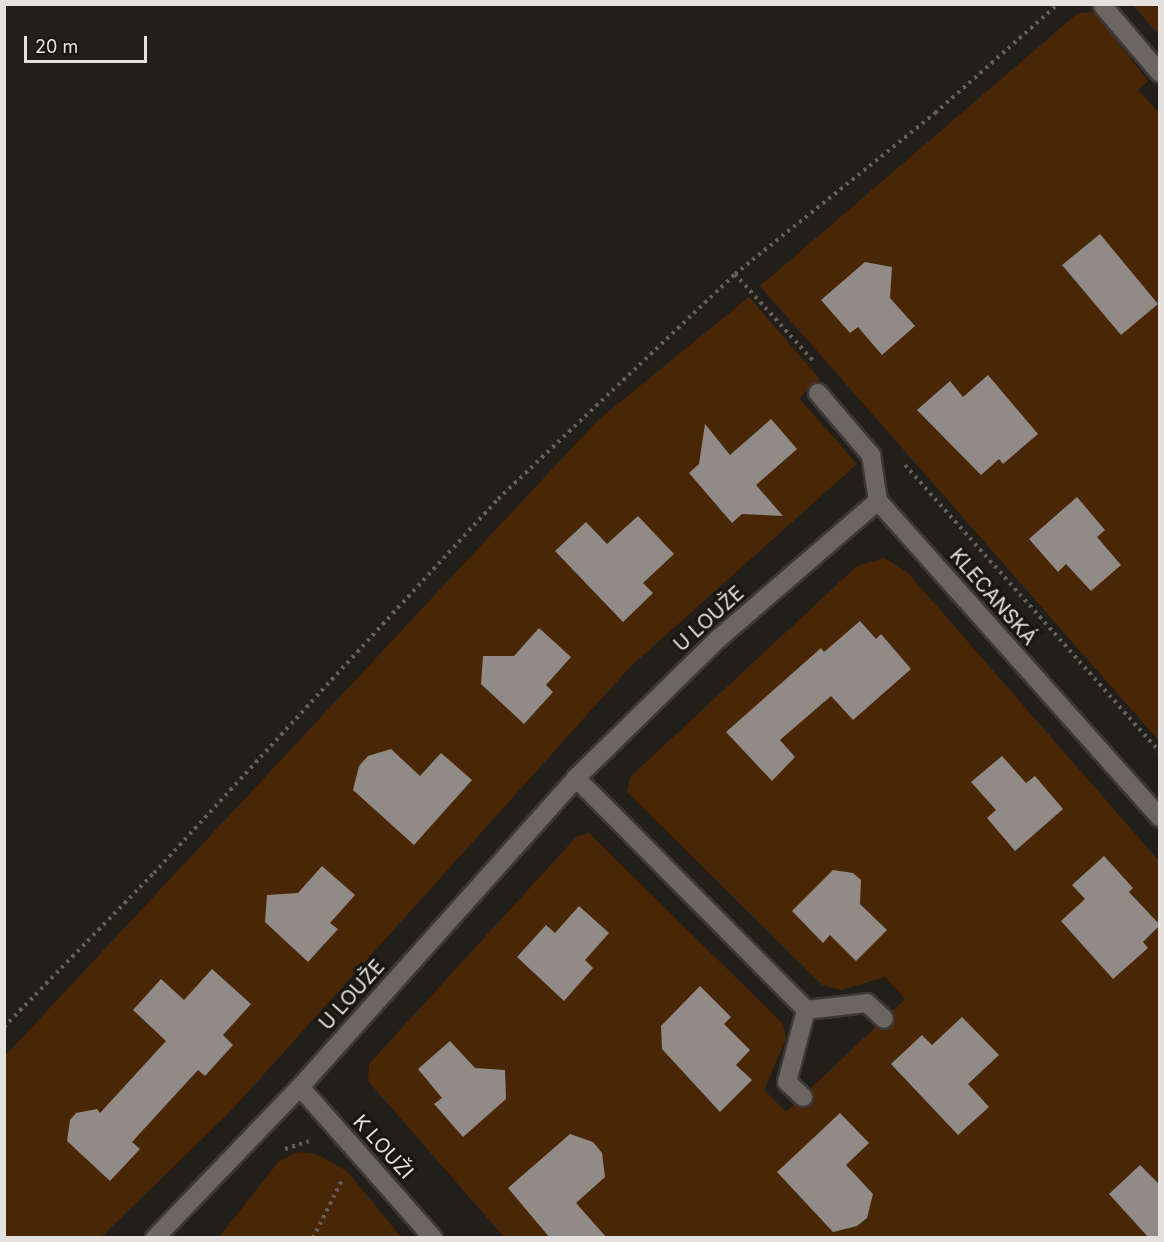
<!DOCTYPE html>
<html>
<head>
<meta charset="utf-8">
<style>
	body { margin:0 }
	#map { position:relative; width:1164px; height:1242px; overflow:hidden; background:#221e1a; font-family:Inter,sans-serif }
	div>[style] { position:absolute }
	.green>* { inset:0; background:#492706 }
	.building>* { inset:0; background:#908b86 }
	.path>* { height:4px; margin-top:-2px; transform-origin:0; background:repeating-linear-gradient(90deg,#64615d 0 3px,transparent 0 7.5px) }
	.roads { filter:drop-shadow(2px 0 #3c3835) drop-shadow(-2px 0 #3c3835) drop-shadow(0 2px #3c3835) drop-shadow(0 -2px #3c3835) }
	.street>* { height:18px; margin:-9px; padding:0 9px; transform-origin:9px; border-radius:9px; background:#6c6662 }
	span { translate:-50% -50%; white-space:nowrap; text-align:center; line-height:1.15; -webkit-text-stroke:6px #191511; paint-order:stroke }
	.street-label { font-size:20px; color:#e4e1df }
	.frame { position:absolute; inset:0; border:6px solid #e4e1df; pointer-events:none }
	.scale { position:absolute; left:24px; top:36px; width:123px; height:27px; box-sizing:border-box; border:3px solid #e4e1df; border-top:0; padding-left:8px; font-size:18px; line-height:21px; white-space:nowrap; color:#e4e1df; -webkit-text-stroke:4px #191511; paint-order:stroke }
</style>
</head>
<body>
<div id="map">
	<div class="green">
		<div style="clip-path:polygon(1133px 5px,1159px 5px,1159px 35px)"></div>
		<div style="clip-path:polygon(1095px 12px,1148px 81px,1138px 90px,1159px 113px,1159px 741px,760px 286px,1078px 13px)"></div>
		<div style="clip-path:polygon(749px 297px,820px 379px,799px 398px,857px 464px,630px 667px,229px 1113px,101px 1237px,5px 1237px,4px 1057px,598px 420px)"></div>
		<div style="clip-path:polygon(884px 558px,908px 573px,1159px 861px,1159px 1237px,504px 1237px,368px 1081px,369px 1064px,577px 836px,589px 833px,783px 1024px,786px 1039px,764px 1090px,786px 1112px,905px 999px,885px 977px,842px 990px,822px 985px,627px 792px,630px 777px,857px 566px)"></div>
		<div style="clip-path:polygon(297px 1152px,316px 1154px,347px 1171px,401px 1237px,219px 1237px,279px 1161px)"></div>
	</div>
	<div class="building">
		<div style="clip-path:polygon(1100px 234px,1158px 304px,1121px 335px,1062px 265px)"></div>
		<div style="clip-path:polygon(865px 262px,892px 267px,890px 298px,915px 326px,882px 355px,858px 327px,850px 333px,821px 300px)"></div>
		<div style="clip-path:polygon(988px 375px,1038px 434px,1003px 464px,999px 459px,981px 475px,917px 410px,950px 381px,963px 397px)"></div>
		<div style="clip-path:polygon(771px 419px,797px 449px,756px 485px,783px 516px,742px 514px,732px 523px,689px 473px,699px 464px,705px 424px,730px 455px)"></div>
		<div style="clip-path:polygon(1077px 497px,1105px 530px,1097px 537px,1121px 565px,1091px 591px,1066px 564px,1058px 572px,1029px 539px)"></div>
		<div style="clip-path:polygon(638px 516px,674px 554px,643px 583px,653px 593px,623px 622px,555px 551px,586px 522px,607px 544px)"></div>
		<div style="clip-path:polygon(860px 621px,876px 639px,881px 634px,911px 669px,853px 720px,831px 696px,780px 740px,795px 757px,772px 781px,726px 732px,821px 648px,824px 652px)"></div>
		<div style="clip-path:polygon(539px 628px,571px 657px,546px 685px,553px 692px,524px 724px,481px 684px,483px 656px,514px 656px)"></div>
		<div style="clip-path:polygon(391px 749px,420px 776px,441px 753px,472px 780px,414px 845px,353px 790px,359px 766px,368px 756px)"></div>
		<div style="clip-path:polygon(1002px 756px,1026px 783px,1035px 776px,1063px 809px,1015px 851px,987px 818px,996px 810px,971px 782px)"></div>
		<div style="clip-path:polygon(1104px 856px,1133px 888px,1129px 892px,1160px 925px,1143px 942px,1148px 948px,1113px 979px,1061px 921px,1085px 899px,1072px 885px)"></div>
		<div style="clip-path:polygon(322px 866px,355px 895px,330px 923px,338px 929px,308px 962px,265px 922px,267px 895px,298px 893px)"></div>
		<div style="clip-path:polygon(833px 870px,853px 873px,861px 880px,860px 904px,887px 930px,856px 961px,830px 935px,823px 943px,792px 911px)"></div>
		<div style="clip-path:polygon(579px 906px,609px 933px,585px 960px,593px 968px,564px 1001px,517px 957px,546px 925px,555px 933px)"></div>
		<div style="clip-path:polygon(212px 969px,251px 1004px,223px 1035px,233px 1045px,205px 1076px,198px 1070px,132px 1142px,140px 1149px,110px 1181px,67px 1141px,70px 1120px,76px 1113px,97px 1109px,100px 1113px,166px 1041px,133px 1010px,161px 979px,184px 1000px)"></div>
		<div style="clip-path:polygon(700px 986px,731px 1017px,724px 1024px,750px 1050px,736px 1065px,752px 1080px,720px 1112px,662px 1049px,661px 1026px)"></div>
		<div style="clip-path:polygon(962px 1017px,999px 1055px,968px 1084px,989px 1107px,958px 1135px,891px 1064px,922px 1035px,932px 1045px)"></div>
		<div style="clip-path:polygon(450px 1041px,475px 1068px,505px 1070px,506px 1099px,463px 1137px,434px 1104px,442px 1098px,418px 1069px)"></div>
		<div style="clip-path:polygon(840px 1113px,869px 1143px,846px 1165px,873px 1194px,867px 1218px,857px 1226px,833px 1232px,777px 1172px)"></div>
		<div style="clip-path:polygon(570px 1134px,593px 1142px,602px 1153px,605px 1177px,576px 1203px,607px 1238px,550px 1238px,508px 1188px)"></div>
		<div style="clip-path:polygon(1140px 1165px,1160px 1185px,1160px 1238px,1149px 1238px,1109px 1194px)"></div>
	</div>
	<div class="path">
		<div style="left:735px;top:274px;width:120px;rotate:48deg"></div>
		<div style="left:905px;top:465px;width:384px;rotate:48.4deg"></div>
		<div style="left:4px;top:1027px;width:215px;rotate:-45.8deg"></div>
		<div style="left:154px;top:873px;width:508px;rotate:-47.39deg"></div>
		<div style="left:498px;top:499px;width:327px;rotate:-43.5deg"></div>
		<div style="left:735px;top:274px;width:257px;rotate:-38.8deg"></div>
		<div style="left:935px;top:113px;width:164px;rotate:-41.5deg"></div>
		<div style="left:285px;top:1149px;width:25px;rotate:-18deg"></div>
		<div style="left:313px;top:1238px;width:65px;rotate:-63.4deg"></div>
	</div>
	<div class="roads">
		<div class="street">
			<div style="left:1103px;top:6px;width:88px;rotate:49.6deg"></div>
			<div style="left:818px;top:393px;width:82px;rotate:49.5deg"></div>
			<div style="left:871px;top:455px;width:47px;rotate:81.3deg"></div>
			<div style="left:878px;top:501px;width:424px;rotate:48.3deg"></div>
			<div style="left:576px;top:778px;width:327px;rotate:45.2deg"></div>
			<div style="left:806px;top:1010px;width:74px;rotate:104.8deg"></div>
			<div style="left:787px;top:1082px;width:22px;rotate:43deg"></div>
			<div style="left:806px;top:1010px;width:61px;rotate:-6.5deg"></div>
			<div style="left:867px;top:1003px;width:23px;rotate:43deg"></div>
			<div style="left:300px;top:1087px;width:201px;rotate:48.6deg"></div>
			<div style="left:155px;top:1238px;width:209px;rotate:-46.2deg"></div>
			<div style="left:300px;top:1087px;width:414px;rotate:-48.2deg"></div>
			<div style="left:576px;top:778px;width:199px;rotate:-44.4deg"></div>
			<div style="left:718px;top:639px;width:211px;rotate:-40.8deg"></div>
		</div>
	</div>
	<div class="street-label">
		<span style="left:993px;top:597px;rotate:49deg">KLECANSKÁ</span>
		<span style="left:709px;top:619px;rotate:-42deg">U LOUŽE</span>
		<span style="left:352px;top:995px;rotate:-48deg">U LOUŽE</span>
		<span style="left:383px;top:1147px;rotate:48deg">K LOUŽI</span>
	</div>
	<div class="frame"></div>
	<div class="scale">20 m</div>
</div>
</body>
</html>
